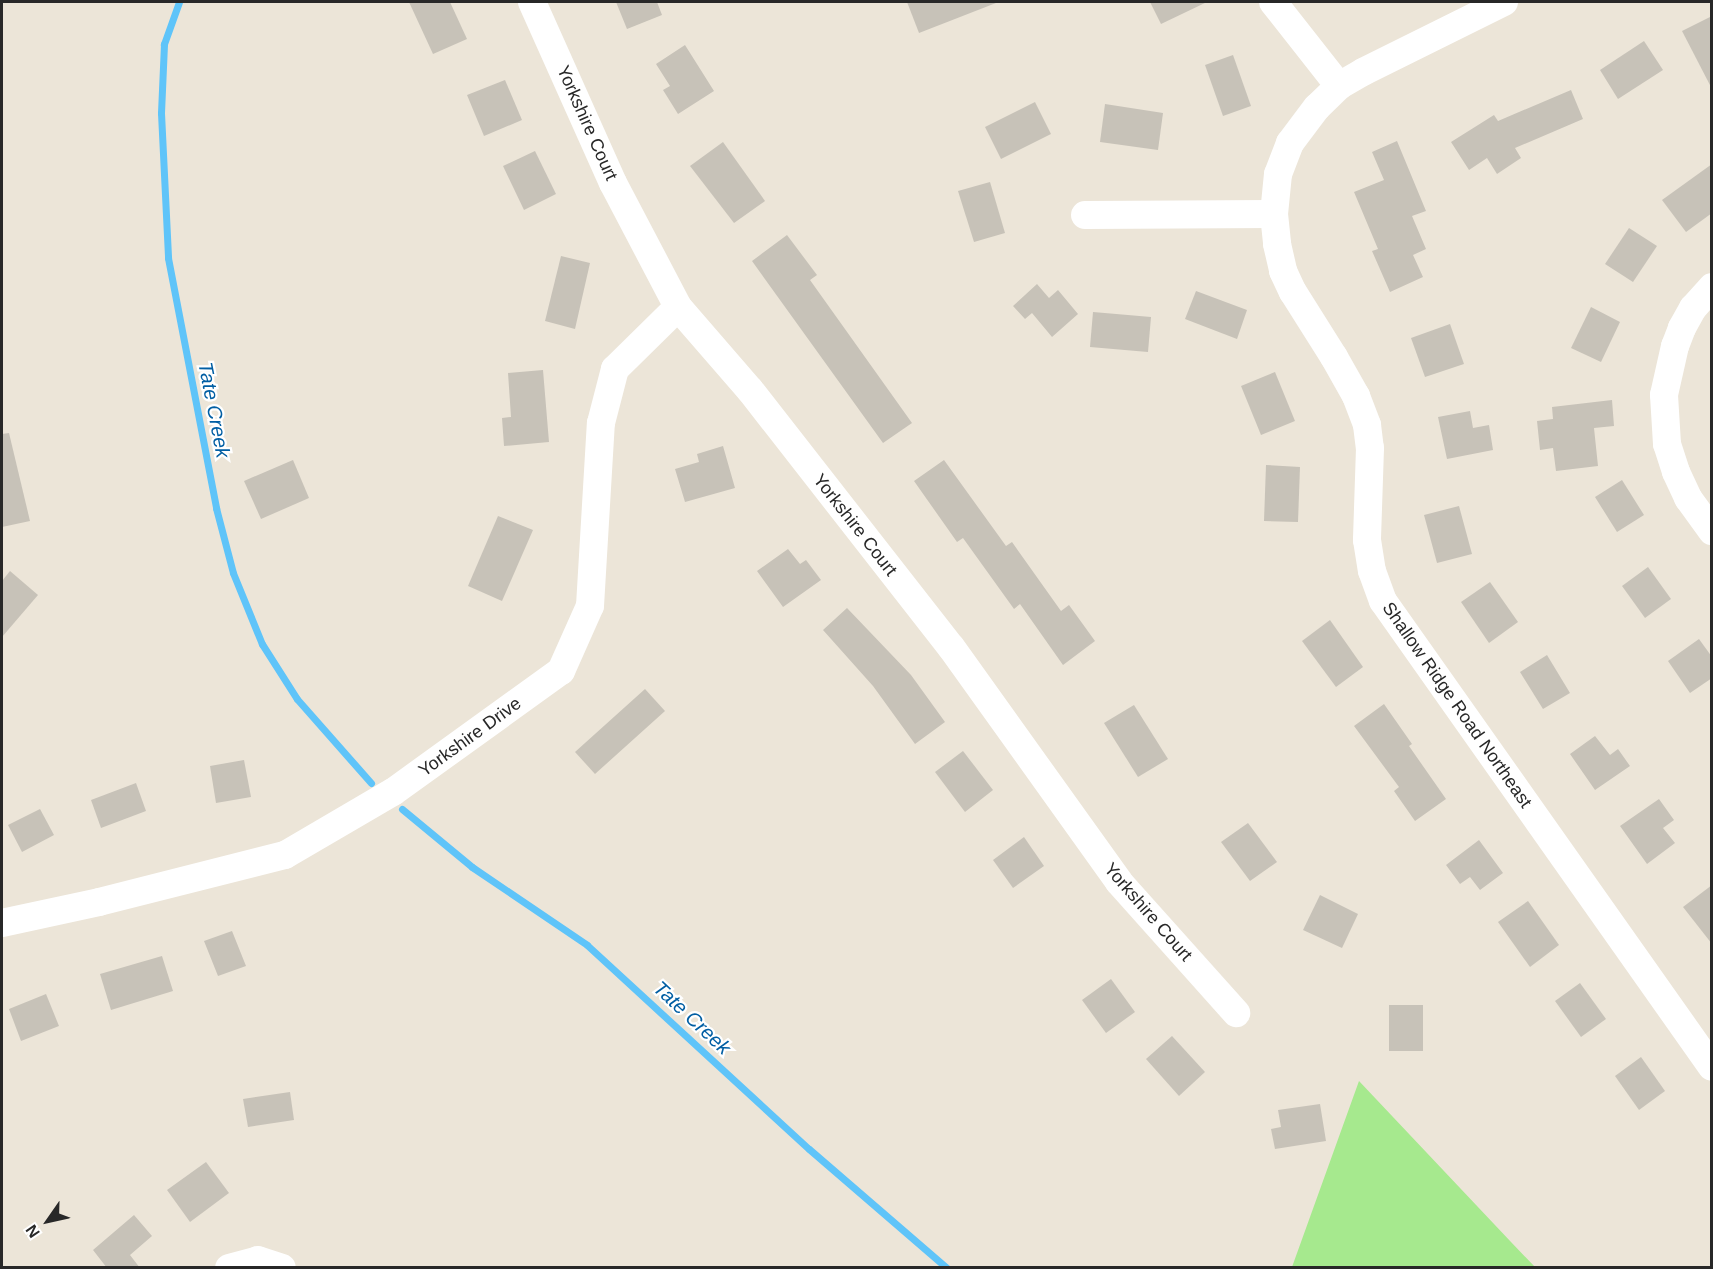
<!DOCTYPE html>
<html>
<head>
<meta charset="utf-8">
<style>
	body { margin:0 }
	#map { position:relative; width:1713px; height:1269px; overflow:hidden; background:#ece5d8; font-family:Arial,sans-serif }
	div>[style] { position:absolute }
	.green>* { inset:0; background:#a6e98e }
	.stream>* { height:7px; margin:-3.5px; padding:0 3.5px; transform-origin:3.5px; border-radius:3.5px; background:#5fc4f9 }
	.building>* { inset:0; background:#c7c2b8 }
	.minor>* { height:28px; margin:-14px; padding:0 14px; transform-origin:14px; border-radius:14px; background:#fff }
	span { translate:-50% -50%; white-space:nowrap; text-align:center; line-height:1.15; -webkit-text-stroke:4.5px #fff; paint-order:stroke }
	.street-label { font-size:18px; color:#282828 }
	.water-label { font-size:20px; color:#015ea3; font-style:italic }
	.frame { position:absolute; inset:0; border:3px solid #282828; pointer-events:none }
	.north { position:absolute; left:18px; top:1191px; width:60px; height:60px; -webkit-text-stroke:4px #fff; paint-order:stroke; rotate:236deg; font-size:16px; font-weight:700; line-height:24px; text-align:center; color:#282828 }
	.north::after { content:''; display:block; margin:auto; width:21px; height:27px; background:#282828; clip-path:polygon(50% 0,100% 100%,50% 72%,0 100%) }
</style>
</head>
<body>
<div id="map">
	<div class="green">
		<div style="clip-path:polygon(1359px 1081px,1511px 1242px,1535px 1267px,1292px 1267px)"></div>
	</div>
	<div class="stream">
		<div style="left:179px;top:2px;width:45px;rotate:109.7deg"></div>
		<div style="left:164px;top:44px;width:69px;rotate:92.5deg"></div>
		<div style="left:161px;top:113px;width:145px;rotate:87.2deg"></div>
		<div style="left:168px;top:258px;width:255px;rotate:79.1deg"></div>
		<div style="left:216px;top:508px;width:67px;rotate:75.3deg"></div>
		<div style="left:233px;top:573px;width:77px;rotate:67.8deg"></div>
		<div style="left:262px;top:644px;width:65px;rotate:57.5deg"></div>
		<div style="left:297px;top:699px;width:112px;rotate:48.6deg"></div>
		<div style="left:402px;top:809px;width:91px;rotate:39.6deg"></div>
		<div style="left:472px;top:867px;width:139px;rotate:34.1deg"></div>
		<div style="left:587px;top:945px;width:301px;rotate:42.6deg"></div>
		<div style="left:809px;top:1149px;width:182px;rotate:40.8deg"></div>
	</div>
	<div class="building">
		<div style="clip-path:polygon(409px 2px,450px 2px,467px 39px,433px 54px)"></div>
		<div style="clip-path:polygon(616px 2px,657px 2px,662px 15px,627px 29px)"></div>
		<div style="clip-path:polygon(907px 2px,996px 2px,996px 3px,919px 33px)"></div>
		<div style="clip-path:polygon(1150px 2px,1207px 2px,1161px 24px)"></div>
		<div style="clip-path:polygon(1712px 16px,1712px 89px,1682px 31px)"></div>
		<div style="clip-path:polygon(1644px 41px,1663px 70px,1618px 99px,1600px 70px)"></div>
		<div style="clip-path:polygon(685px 45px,714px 91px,678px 114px,663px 90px,670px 86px,656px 64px)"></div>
		<div style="clip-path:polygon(1233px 55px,1251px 106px,1223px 116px,1205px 65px)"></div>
		<div style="clip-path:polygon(505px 80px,522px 120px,484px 136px,467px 95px)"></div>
		<div style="clip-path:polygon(1571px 90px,1583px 119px,1515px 148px,1521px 158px,1497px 174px,1487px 158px,1469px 170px,1451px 142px,1494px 115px,1498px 121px)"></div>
		<div style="clip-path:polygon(1035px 102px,1051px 134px,1001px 159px,985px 127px)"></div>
		<div style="clip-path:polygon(1105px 104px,1163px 113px,1158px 150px,1100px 142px)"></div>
		<div style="clip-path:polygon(1397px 141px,1426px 211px,1412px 216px,1426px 249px,1413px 255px,1423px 277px,1390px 292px,1372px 251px,1378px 249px,1354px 192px,1384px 180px,1372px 152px)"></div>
		<div style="clip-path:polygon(723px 142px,765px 201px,734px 223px,690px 166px)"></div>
		<div style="clip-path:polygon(535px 151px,556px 194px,524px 210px,503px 166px)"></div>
		<div style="clip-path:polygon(1712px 164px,1712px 213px,1686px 232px,1662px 200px)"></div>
		<div style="clip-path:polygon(990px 182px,1005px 233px,974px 242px,958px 191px)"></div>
		<div style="clip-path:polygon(1629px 228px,1657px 246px,1633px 282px,1605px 264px)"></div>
		<div style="clip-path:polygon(787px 235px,817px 275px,810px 280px,912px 423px,883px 443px,752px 261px)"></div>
		<div style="clip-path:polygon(561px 256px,590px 263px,575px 329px,545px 321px)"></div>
		<div style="clip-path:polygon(1037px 284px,1049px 298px,1058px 290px,1078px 314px,1052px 337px,1032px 313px,1025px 319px,1013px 306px)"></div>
		<div style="clip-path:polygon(1196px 291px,1247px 310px,1237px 339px,1185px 319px)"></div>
		<div style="clip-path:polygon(1591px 307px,1620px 322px,1601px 362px,1571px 348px)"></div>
		<div style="clip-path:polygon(1093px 312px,1151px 317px,1148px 352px,1090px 347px)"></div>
		<div style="clip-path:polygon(1450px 324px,1464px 364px,1425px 377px,1411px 338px)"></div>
		<div style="clip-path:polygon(543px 370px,549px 442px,504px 446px,502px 418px,511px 417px,508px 373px)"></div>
		<div style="clip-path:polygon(1275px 372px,1295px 421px,1261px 435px,1241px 386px)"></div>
		<div style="clip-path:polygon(1612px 400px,1614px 426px,1594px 428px,1598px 466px,1556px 471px,1553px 448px,1540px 450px,1537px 421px,1553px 419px,1552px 407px)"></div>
		<div style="clip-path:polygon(1470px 411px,1473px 428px,1489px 425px,1493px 450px,1447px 459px,1438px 417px)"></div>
		<div style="clip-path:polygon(9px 433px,30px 521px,2px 527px,2px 434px)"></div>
		<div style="clip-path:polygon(723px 446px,735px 488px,685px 502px,675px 469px,699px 462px,697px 454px)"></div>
		<div style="clip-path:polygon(293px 460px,309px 498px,261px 519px,244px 481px)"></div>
		<div style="clip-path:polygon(944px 460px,1006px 546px,1012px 542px,1061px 611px,1069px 605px,1095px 641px,1063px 665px,1020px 604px,1014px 609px,963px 538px,957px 542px,914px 481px)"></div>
		<div style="clip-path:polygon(1266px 465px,1300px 467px,1298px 522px,1264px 521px)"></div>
		<div style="clip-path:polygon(1622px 480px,1644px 515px,1617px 532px,1595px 497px)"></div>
		<div style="clip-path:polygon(1459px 506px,1472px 554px,1437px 563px,1424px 515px)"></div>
		<div style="clip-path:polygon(498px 516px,533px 530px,502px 601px,468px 586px)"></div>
		<div style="clip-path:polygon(788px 549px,800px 564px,806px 560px,821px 580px,783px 607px,757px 571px)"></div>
		<div style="clip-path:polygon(1648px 567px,1671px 599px,1645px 618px,1622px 586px)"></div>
		<div style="clip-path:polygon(10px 571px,38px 595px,2px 637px,2px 581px)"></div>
		<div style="clip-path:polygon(1490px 582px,1518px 622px,1489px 643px,1461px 602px)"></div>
		<div style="clip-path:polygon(847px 608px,911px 675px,945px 722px,915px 744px,873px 686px,823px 630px)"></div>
		<div style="clip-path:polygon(1330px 620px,1363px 667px,1336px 687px,1302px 641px)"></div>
		<div style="clip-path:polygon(1699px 639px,1712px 657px,1712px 678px,1690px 693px,1668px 661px)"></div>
		<div style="clip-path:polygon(1547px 655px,1570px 693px,1543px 709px,1520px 672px)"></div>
		<div style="clip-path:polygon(645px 689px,665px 711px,595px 774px,575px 752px)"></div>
		<div style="clip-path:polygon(1384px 704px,1412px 744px,1409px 746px,1446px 799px,1415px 821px,1394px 791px,1399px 787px,1354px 726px)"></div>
		<div style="clip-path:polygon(1134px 705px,1168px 759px,1138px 777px,1104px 723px)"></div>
		<div style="clip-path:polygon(1595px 736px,1610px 755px,1618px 749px,1630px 766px,1595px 790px,1570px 754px)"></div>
		<div style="clip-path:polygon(963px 751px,993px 790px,965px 812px,935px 772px)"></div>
		<div style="clip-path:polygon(244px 760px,251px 797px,216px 803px,210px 766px)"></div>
		<div style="clip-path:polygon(136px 783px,146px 811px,101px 828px,91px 800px)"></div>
		<div style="clip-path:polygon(1659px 799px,1674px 820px,1663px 828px,1675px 843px,1647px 864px,1620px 826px)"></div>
		<div style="clip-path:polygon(40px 809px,54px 835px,22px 852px,8px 825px)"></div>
		<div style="clip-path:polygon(1248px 823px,1277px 862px,1250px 881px,1221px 842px)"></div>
		<div style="clip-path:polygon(1024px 837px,1044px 866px,1013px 888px,993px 860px)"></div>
		<div style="clip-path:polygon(1479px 840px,1503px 873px,1480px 890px,1470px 877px,1460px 884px,1446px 865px)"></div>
		<div style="clip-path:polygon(1712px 885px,1712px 944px,1683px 907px)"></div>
		<div style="clip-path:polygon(1320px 895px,1358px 914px,1342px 948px,1303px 930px)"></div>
		<div style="clip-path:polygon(1528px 901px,1559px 945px,1530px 967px,1498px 922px)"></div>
		<div style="clip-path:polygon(232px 931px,246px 966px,218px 976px,204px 941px)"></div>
		<div style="clip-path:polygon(162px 956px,173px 991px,111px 1010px,100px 974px)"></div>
		<div style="clip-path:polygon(1111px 979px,1135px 1012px,1106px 1033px,1082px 1000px)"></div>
		<div style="clip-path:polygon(1580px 983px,1606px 1019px,1581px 1037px,1555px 1001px)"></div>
		<div style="clip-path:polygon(46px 994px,59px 1026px,21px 1041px,9px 1009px)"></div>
		<div style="clip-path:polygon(1389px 1005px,1423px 1005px,1423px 1051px,1389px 1051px)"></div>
		<div style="clip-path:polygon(1172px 1036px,1205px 1072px,1179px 1096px,1146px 1059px)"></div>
		<div style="clip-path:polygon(1641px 1057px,1665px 1091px,1639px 1110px,1615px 1076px)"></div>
		<div style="clip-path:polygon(290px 1092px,294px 1120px,248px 1127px,243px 1099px)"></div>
		<div style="clip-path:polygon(1320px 1104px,1326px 1141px,1275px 1149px,1271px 1129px,1281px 1127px,1278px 1110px)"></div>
		<div style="clip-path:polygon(206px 1162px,229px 1193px,190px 1222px,167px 1190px)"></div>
		<div style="clip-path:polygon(134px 1215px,152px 1236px,130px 1255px,140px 1268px,107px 1268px,93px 1250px)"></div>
	</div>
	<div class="minor">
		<div style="left:532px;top:2px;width:198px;rotate:65.9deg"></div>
		<div style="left:613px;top:183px;width:140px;rotate:62.3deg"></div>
		<div style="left:678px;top:307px;width:110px;rotate:49.1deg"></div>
		<div style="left:750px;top:390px;width:326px;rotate:52deg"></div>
		<div style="left:951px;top:647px;width:289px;rotate:54.4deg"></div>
		<div style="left:1119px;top:882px;width:176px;rotate:48.2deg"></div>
		<div style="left:1273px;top:2px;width:107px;rotate:51.8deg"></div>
		<div style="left:1504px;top:2px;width:157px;rotate:153.6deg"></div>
		<div style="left:1363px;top:72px;width:28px;rotate:150deg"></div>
		<div style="left:1339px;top:86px;width:30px;rotate:136deg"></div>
		<div style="left:1317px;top:107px;width:45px;rotate:126.9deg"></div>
		<div style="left:1290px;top:143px;width:33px;rotate:111deg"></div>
		<div style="left:1278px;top:174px;width:40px;rotate:95.7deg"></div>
		<div style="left:1274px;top:214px;width:30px;rotate:84deg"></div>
		<div style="left:1277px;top:244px;width:28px;rotate:77deg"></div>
		<div style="left:1283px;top:271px;width:23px;rotate:65deg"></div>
		<div style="left:1293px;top:292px;width:77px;rotate:57.8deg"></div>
		<div style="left:1334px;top:357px;width:45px;rotate:60.6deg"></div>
		<div style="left:1356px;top:396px;width:31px;rotate:69deg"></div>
		<div style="left:1367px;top:425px;width:23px;rotate:83deg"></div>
		<div style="left:1370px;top:448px;width:92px;rotate:91.9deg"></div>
		<div style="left:1367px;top:540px;width:31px;rotate:81deg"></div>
		<div style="left:1372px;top:571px;width:32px;rotate:70deg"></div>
		<div style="left:1383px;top:601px;width:570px;rotate:54.78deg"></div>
		<div style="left:1085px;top:215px;width:189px;rotate:-0.3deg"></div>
		<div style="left:1712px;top:287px;width:28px;rotate:132deg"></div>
		<div style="left:1693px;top:308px;width:23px;rotate:119deg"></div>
		<div style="left:1682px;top:328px;width:19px;rotate:111deg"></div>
		<div style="left:1675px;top:346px;width:50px;rotate:102.7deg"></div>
		<div style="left:1664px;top:395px;width:49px;rotate:86.5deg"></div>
		<div style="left:1667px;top:444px;width:29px;rotate:72deg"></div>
		<div style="left:1676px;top:472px;width:29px;rotate:65deg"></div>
		<div style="left:1688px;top:498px;width:41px;rotate:54deg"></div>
		<div style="left:2px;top:923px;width:99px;rotate:-12.2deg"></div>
		<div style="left:99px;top:902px;width:192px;rotate:-14.2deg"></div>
		<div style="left:285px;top:855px;width:125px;rotate:-30.3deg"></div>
		<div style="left:393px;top:792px;width:207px;rotate:-35.8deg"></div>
		<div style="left:561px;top:671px;width:71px;rotate:-66deg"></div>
		<div style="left:590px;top:606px;width:183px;rotate:-86.6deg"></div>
		<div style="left:601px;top:423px;width:56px;rotate:-75.5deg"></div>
		<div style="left:615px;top:369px;width:88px;rotate:-44.5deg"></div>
		<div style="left:229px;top:1268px;width:30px;rotate:-15deg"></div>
		<div style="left:258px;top:1260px;width:25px;rotate:18deg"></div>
	</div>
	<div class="street-label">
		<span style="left:587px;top:123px;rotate:66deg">Yorkshire Court</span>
		<span style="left:855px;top:525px;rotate:52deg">Yorkshire Court</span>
		<span style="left:1457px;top:705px;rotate:55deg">Shallow Ridge Road Northeast</span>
		<span style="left:470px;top:737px;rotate:-36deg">Yorkshire Drive</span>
		<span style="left:1148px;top:912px;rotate:49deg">Yorkshire Court</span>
	</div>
	<div class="water-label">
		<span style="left:214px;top:410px;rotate:79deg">Tate Creek</span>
		<span style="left:692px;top:1018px;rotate:43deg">Tate Creek</span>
	</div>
	<div class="frame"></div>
	<div class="north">N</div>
</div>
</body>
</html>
